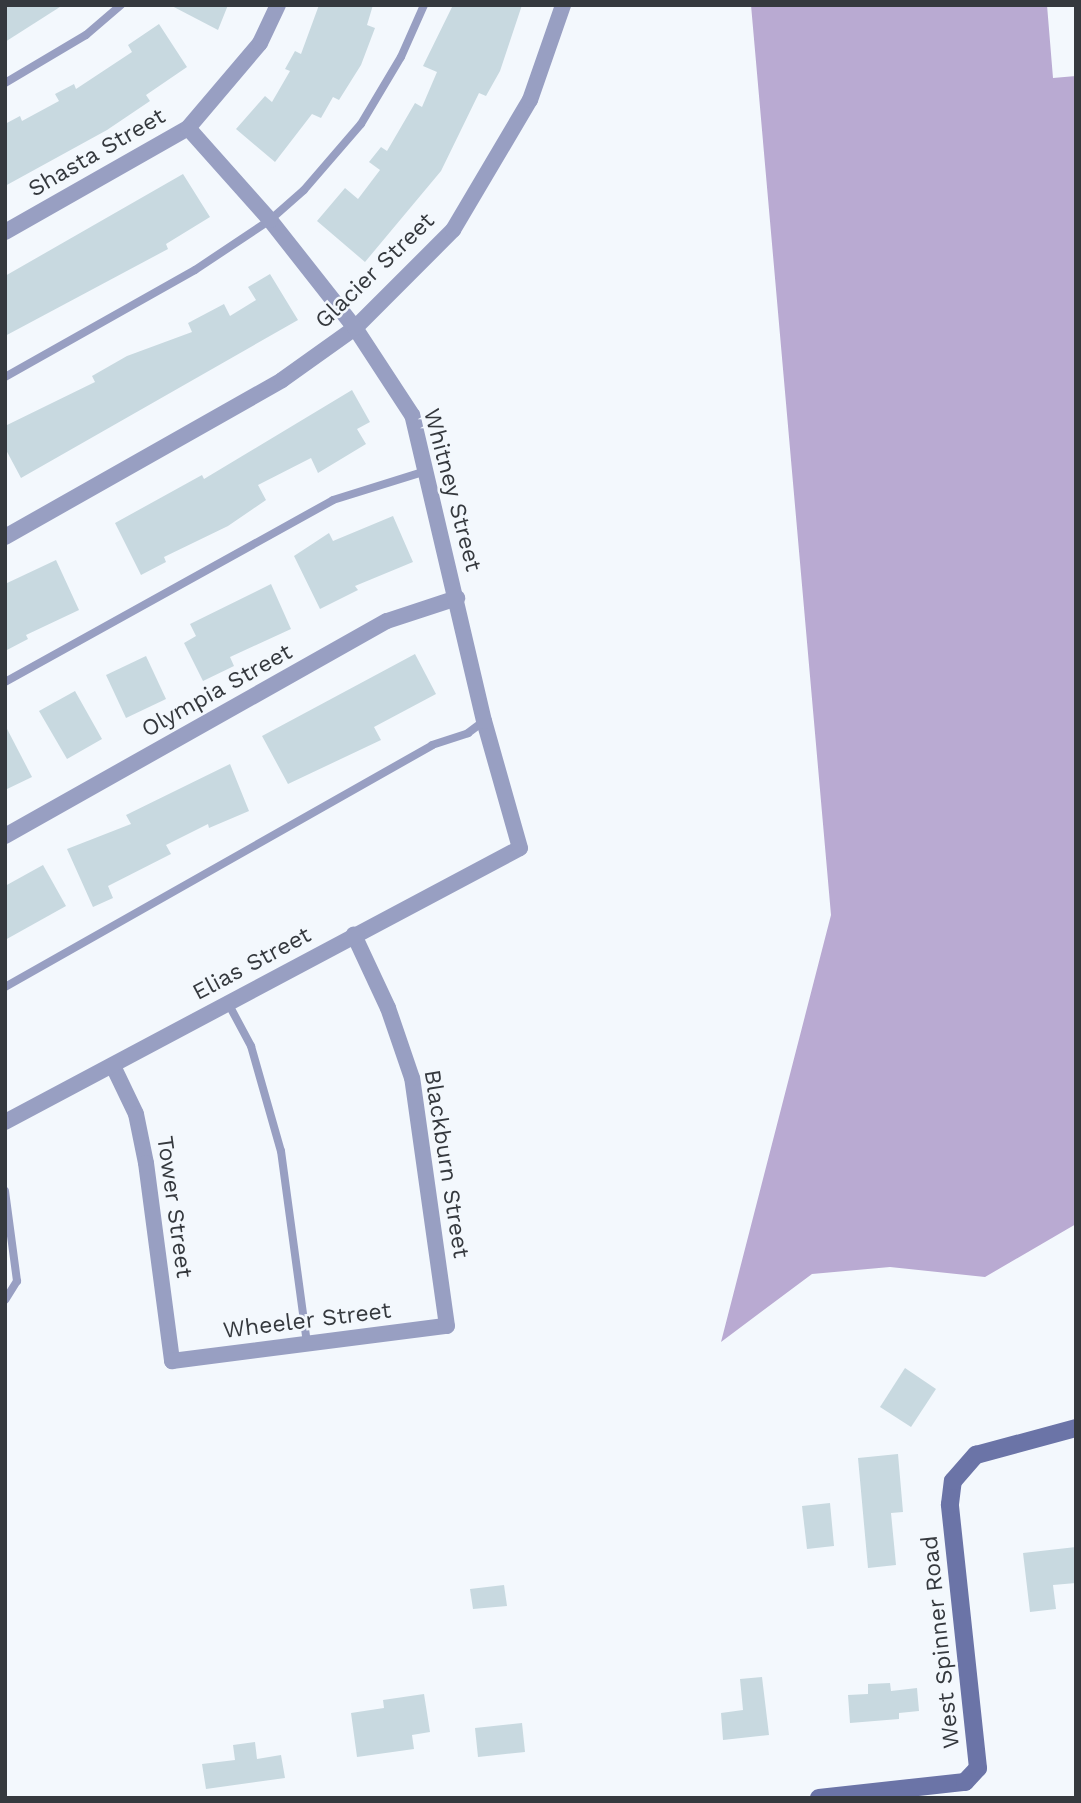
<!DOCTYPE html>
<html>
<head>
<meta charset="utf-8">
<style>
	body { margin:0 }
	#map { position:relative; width:1081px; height:1803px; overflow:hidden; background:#f3f8fd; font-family:"Work Sans",sans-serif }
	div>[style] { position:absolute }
	.forest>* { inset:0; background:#b9aad2 }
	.building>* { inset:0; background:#c8d9e0 }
	.lane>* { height:8px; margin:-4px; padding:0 4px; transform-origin:4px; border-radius:4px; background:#989fc2 }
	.street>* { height:16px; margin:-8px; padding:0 8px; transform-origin:8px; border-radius:8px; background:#989fc2 }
	.secondary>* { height:18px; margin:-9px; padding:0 9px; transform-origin:9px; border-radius:9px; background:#6b74a7 }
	span { translate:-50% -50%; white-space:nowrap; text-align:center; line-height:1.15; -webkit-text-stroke:5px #f3f8fd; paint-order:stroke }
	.street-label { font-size:23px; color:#35393e }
	.frame { position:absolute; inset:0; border:7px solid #35393e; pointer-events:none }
</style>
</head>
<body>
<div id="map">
	<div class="forest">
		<div style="clip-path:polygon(751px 5px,1047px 5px,1053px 78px,1076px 76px,1076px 1224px,985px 1277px,890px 1267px,812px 1274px,721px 1342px,831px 915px)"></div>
	</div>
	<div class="building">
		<div style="clip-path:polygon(5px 5px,63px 5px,5px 42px)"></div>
		<div style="clip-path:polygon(170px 5px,228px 5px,218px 30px)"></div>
		<div style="clip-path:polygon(319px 5px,373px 5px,367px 25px,375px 28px,361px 65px,339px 100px,333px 97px,321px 118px,312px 114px,275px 162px,236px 129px,265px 96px,272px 102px,290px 71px,285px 69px,295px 51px,301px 54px)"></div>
		<div style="clip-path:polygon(453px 5px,522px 5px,500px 71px,486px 96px,479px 93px,441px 171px,365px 262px,317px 221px,345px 188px,358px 199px,380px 170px,369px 162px,381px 147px,387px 151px,415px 103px,422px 107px,437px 72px,423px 66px)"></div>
		<div style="clip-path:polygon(159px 24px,187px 67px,146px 95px,150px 101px,107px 130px,5px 186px,5px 124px,20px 116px,22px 121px,59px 101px,55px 94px,74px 84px,76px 89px,132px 52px,128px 45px)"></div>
		<div style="clip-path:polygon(183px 174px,210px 217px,166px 244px,168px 249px,5px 336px,5px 276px)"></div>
		<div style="clip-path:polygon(270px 274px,298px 320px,21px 478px,5px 448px,5px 426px,95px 382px,92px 376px,127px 356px,192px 332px,188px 323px,224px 304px,230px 316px,256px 300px,248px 287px)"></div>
		<div style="clip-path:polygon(352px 390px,370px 422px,357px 429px,366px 444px,318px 473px,311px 458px,258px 485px,266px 500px,228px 526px,164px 557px,166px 562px,141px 575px,115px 523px,202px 475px,204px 479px)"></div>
		<div style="clip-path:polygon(393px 516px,413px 562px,355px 586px,358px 590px,320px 609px,294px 556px,329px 533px,333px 541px)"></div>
		<div style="clip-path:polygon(56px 560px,79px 610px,26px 635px,28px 639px,5px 651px,5px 584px)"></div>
		<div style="clip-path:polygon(271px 584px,291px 629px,230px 657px,234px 666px,203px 681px,184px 643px,196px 636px,190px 624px)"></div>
		<div style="clip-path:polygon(415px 654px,436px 694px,374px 727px,381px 740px,288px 784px,262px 736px)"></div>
		<div style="clip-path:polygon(146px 656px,166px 699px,126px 718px,106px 675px)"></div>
		<div style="clip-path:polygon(75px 691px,102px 739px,67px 759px,39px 711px)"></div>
		<div style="clip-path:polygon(5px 725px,32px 777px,5px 790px)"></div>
		<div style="clip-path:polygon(230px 764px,249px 811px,209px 828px,208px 824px,166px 845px,171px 854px,108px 886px,113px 898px,93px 907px,67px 849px,131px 824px,126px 815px)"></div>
		<div style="clip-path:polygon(43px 865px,66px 906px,5px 940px,5px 886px)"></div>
		<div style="clip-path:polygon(905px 1368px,936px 1389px,911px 1427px,880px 1407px)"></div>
		<div style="clip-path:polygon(898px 1454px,903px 1512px,891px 1513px,896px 1565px,868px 1568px,858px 1458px)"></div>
		<div style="clip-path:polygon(830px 1503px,834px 1546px,807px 1549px,802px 1506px)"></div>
		<div style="clip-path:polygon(1076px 1547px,1076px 1583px,1053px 1585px,1056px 1609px,1030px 1612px,1023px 1553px)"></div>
		<div style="clip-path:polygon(504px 1585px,507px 1606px,473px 1609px,470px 1589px)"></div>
		<div style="clip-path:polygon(762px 1677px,769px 1735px,723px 1740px,721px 1713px,743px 1710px,740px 1679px)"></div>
		<div style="clip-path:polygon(890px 1683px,891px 1691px,917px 1688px,919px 1711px,899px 1713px,899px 1719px,850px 1723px,848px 1695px,868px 1694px,868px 1684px)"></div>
		<div style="clip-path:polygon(424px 1694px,430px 1732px,412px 1735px,414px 1749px,357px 1757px,351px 1713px,384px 1708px,383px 1700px)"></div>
		<div style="clip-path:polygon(522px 1723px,525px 1752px,478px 1757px,475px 1728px)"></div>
		<div style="clip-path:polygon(255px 1742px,257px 1759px,281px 1755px,285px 1778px,206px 1789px,202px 1764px,235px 1760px,233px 1745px)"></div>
	</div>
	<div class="lane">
		<div style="left:5px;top:83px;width:94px;rotate:-30.7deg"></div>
		<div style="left:86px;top:35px;width:46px;rotate:-40.6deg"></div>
		<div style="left:5px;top:377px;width:218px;rotate:-29.4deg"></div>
		<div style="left:195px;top:270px;width:90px;rotate:-33.7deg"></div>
		<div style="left:270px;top:220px;width:45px;rotate:-41.4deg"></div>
		<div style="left:304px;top:190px;width:87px;rotate:-49.2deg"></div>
		<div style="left:361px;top:124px;width:78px;rotate:-59.2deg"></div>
		<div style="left:401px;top:57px;width:57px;rotate:-66.1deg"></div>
		<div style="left:5px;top:682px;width:375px;rotate:-29deg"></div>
		<div style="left:333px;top:500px;width:97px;rotate:-17.3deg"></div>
		<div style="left:5px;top:987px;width:491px;rotate:-29.5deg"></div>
		<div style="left:432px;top:745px;width:38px;rotate:-18deg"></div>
		<div style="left:468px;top:733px;width:20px;rotate:-37deg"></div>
		<div style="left:228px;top:1003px;width:49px;rotate:61.9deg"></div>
		<div style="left:251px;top:1046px;width:109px;rotate:74.1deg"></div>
		<div style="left:281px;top:1151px;width:195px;rotate:82.3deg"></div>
		<div style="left:5px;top:1191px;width:91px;rotate:82.4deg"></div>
		<div style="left:17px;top:1281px;width:22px;rotate:122deg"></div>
	</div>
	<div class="street">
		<div style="left:5px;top:232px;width:210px;rotate:-29.6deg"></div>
		<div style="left:188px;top:128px;width:111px;rotate:-49.7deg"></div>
		<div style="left:260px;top:43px;width:42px;rotate:-64.7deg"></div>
		<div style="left:5px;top:537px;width:318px;rotate:-29.5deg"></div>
		<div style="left:282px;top:380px;width:90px;rotate:-35.5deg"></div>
		<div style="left:355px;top:328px;width:139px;rotate:-45deg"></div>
		<div style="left:453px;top:230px;width:151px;rotate:-59.4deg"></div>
		<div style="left:530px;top:100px;width:101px;rotate:-70.8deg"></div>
		<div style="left:5px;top:836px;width:438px;rotate:-29.4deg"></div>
		<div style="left:387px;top:621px;width:74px;rotate:-18.2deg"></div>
		<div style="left:113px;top:1066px;width:53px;rotate:64.4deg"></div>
		<div style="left:136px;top:1114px;width:50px;rotate:78.5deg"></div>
		<div style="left:146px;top:1163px;width:200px;rotate:82.5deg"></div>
		<div style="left:172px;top:1361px;width:277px;rotate:-7.3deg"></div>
		<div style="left:447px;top:1326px;width:250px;rotate:-98deg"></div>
		<div style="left:412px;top:1078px;width:74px;rotate:-108.9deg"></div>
		<div style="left:388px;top:1008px;width:81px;rotate:-115deg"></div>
		<div style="left:5px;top:1122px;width:583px;rotate:-28.01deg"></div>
		<div style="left:520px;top:848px;width:132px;rotate:-105.8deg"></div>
		<div style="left:484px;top:721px;width:314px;rotate:-103.2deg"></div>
		<div style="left:412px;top:415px;width:104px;rotate:-123.2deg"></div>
		<div style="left:355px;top:328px;width:137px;rotate:-128.2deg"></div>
		<div style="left:270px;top:220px;width:123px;rotate:-131.7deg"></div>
	</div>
	<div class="secondary">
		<div style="left:819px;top:1798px;width:147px;rotate:-6.3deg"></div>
		<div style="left:965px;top:1782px;width:19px;rotate:-47deg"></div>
		<div style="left:978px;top:1768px;width:265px;rotate:-96.1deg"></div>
		<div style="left:950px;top:1504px;width:23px;rotate:-83deg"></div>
		<div style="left:953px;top:1481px;width:35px;rotate:-49deg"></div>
		<div style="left:976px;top:1455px;width:104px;rotate:-15.1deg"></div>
	</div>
	<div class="street-label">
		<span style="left:97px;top:153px;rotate:-30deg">Shasta Street</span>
		<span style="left:375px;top:271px;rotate:-44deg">Glacier Street</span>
		<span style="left:452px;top:490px;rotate:75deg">Whitney Street</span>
		<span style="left:217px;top:691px;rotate:-29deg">Olympia Street</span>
		<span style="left:252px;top:964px;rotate:-28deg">Elias Street</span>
		<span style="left:446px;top:1164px;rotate:81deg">Blackburn Street</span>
		<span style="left:174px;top:1207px;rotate:82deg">Tower Street</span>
		<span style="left:307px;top:1321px;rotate:-7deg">Wheeler Street</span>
		<span style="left:941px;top:1642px;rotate:-96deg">West Spinner Road</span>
	</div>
	<div class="frame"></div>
</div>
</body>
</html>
